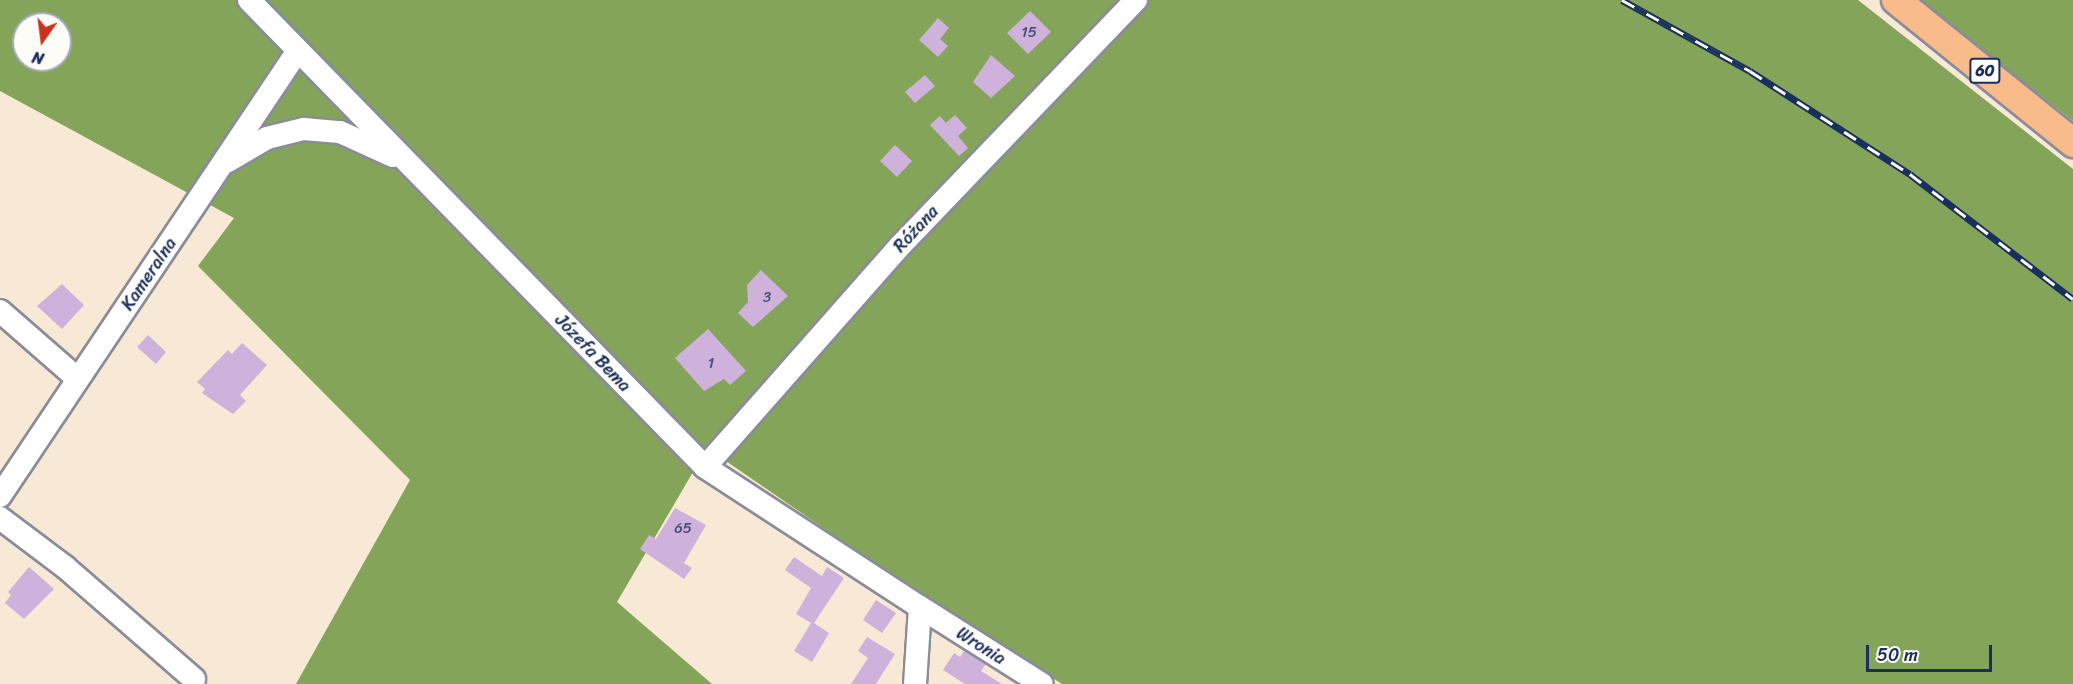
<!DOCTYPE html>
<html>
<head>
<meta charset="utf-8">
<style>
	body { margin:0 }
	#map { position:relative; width:2073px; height:684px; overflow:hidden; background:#f8e9d6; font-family:Sriracha,sans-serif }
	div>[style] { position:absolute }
	.forest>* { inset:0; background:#84a559 }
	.building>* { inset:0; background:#cfb2db }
	.roads { filter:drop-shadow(2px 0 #8a8c9a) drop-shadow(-2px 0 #8a8c9a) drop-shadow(0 2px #8a8c9a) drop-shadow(0 -2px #8a8c9a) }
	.minor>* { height:22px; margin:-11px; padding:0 11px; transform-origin:11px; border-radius:11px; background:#fff }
	.major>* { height:28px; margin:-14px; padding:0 14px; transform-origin:14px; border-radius:14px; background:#fabb8b }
	.rail>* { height:7px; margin-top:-3.5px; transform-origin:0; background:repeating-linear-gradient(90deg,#fdfcf7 0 14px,#1b2f5e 0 28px); box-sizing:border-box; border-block:2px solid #1b2f5e }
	span { translate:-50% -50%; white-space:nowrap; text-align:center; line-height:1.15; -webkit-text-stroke:4.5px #fdfcf7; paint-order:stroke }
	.number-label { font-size:15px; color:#48507d }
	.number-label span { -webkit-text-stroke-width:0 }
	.shield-label span { padding:2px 4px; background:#fdfcf7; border:2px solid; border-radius:4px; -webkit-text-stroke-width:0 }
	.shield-label { font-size:16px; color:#1b2f5e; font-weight:700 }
	.street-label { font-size:18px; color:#1b2f5e }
	.north { position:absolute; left:12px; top:12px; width:60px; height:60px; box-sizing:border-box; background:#fdfcf7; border:2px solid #a3aaba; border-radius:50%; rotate:194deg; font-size:16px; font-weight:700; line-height:24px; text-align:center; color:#1b2f5e }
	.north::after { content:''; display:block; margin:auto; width:21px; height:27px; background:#c8321e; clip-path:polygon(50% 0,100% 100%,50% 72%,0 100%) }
	.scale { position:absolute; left:1866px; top:645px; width:126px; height:27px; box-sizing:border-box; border:3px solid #1b2f5e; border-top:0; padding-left:8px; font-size:18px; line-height:21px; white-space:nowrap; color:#1b2f5e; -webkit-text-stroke:4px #fdfcf7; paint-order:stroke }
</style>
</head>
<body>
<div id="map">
	<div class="forest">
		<div style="clip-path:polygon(evenodd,0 0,1858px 0,2073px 169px,2073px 684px,1062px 684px,925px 598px,707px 448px,617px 602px,712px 684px,296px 684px,410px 480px,198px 266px,234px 218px,0 91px,0 0,24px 24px,60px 24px,60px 60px,24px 60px,24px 24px)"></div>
		<div style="clip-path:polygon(1920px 0,2073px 0,2073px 121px)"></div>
	</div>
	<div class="building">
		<div style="clip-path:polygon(1030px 11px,1051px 32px,1028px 54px,1007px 33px)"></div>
		<div style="clip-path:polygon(938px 18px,949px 28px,940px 39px,948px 46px,938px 57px,919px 40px)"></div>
		<div style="clip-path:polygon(991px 55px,1015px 76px,991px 98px,973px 82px)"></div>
		<div style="clip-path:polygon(925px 75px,935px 86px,915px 103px,905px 92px)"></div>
		<div style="clip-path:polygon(955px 115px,967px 128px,958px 136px,968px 148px,959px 156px,930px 125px,940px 116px,946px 123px)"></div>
		<div style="clip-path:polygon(895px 145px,912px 161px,897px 177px,880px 161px)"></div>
		<div style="clip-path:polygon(761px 270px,788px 296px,753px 327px,738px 313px,748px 302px,747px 285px)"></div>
		<div style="clip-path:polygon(62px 284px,84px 305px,62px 329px,37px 306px)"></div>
		<div style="clip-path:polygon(708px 329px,746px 371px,730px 385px,724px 379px,704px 391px,675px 358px)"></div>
		<div style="clip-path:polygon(148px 335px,166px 352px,156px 364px,137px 347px)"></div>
		<div style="clip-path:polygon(242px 343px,267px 365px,240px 395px,246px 401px,233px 414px,202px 393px,205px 389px,197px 382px,228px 350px,232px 354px)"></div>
		<div style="clip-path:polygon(675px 508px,706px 525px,684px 563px,692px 568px,684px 579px,640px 549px,649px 535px,656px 539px)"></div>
		<div style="clip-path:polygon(794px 557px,822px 576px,827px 567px,844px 578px,814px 623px,829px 633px,812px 662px,794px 651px,811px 623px,796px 614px,811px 588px,785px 570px)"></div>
		<div style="clip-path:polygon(29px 567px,54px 589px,24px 619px,5px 603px,11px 595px,8px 592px)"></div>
		<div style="clip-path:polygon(876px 600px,896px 613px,882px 633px,863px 620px)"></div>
		<div style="clip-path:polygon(867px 637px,895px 654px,876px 684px,851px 684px,868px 658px,858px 651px)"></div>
		<div style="clip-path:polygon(964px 651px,986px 664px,981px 671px,1002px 684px,965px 684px,943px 670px,954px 653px,960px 657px)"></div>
	</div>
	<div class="roads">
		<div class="minor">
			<div style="left:249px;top:0;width:653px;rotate:45.68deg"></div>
			<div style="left:705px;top:467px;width:257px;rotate:33.1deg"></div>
			<div style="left:920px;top:607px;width:77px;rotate:93.7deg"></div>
			<div style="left:228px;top:161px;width:45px;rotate:-30.5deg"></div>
			<div style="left:267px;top:138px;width:38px;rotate:-14deg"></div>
			<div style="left:304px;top:129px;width:36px;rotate:5deg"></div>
			<div style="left:340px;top:132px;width:58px;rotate:24.4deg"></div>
			<div style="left:0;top:311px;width:103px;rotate:41.1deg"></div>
			<div style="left:705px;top:467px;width:295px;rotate:-48.6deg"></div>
			<div style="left:900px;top:246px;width:341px;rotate:-46.2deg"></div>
			<div style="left:0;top:496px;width:534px;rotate:-56.22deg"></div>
			<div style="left:0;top:518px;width:81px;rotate:37deg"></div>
			<div style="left:65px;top:567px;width:171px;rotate:41deg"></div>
			<div style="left:920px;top:607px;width:144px;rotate:32.3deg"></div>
		</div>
		<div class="major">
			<div style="left:1896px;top:0;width:228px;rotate:38.9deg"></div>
		</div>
	</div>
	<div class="rail">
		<div style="left:1622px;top:0;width:146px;rotate:29deg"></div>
		<div style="left:1750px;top:71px;width:190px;rotate:32.8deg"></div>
		<div style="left:1910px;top:174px;width:205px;rotate:37.5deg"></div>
	</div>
	<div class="number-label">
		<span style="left:1029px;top:33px">15</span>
		<span style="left:767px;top:298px">3</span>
		<span style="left:711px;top:364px">1</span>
		<span style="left:683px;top:529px">65</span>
	</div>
	<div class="shield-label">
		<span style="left:1985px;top:71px">60</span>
	</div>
	<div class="street-label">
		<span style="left:916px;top:229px;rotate:-47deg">Różana</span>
		<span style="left:149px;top:274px;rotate:-56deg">Kameralna</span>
		<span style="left:593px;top:353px;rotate:46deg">Józefa Bema</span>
		<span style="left:981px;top:646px;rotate:32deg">Wronia</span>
	</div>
	<div class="north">N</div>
	<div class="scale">50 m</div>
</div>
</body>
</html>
